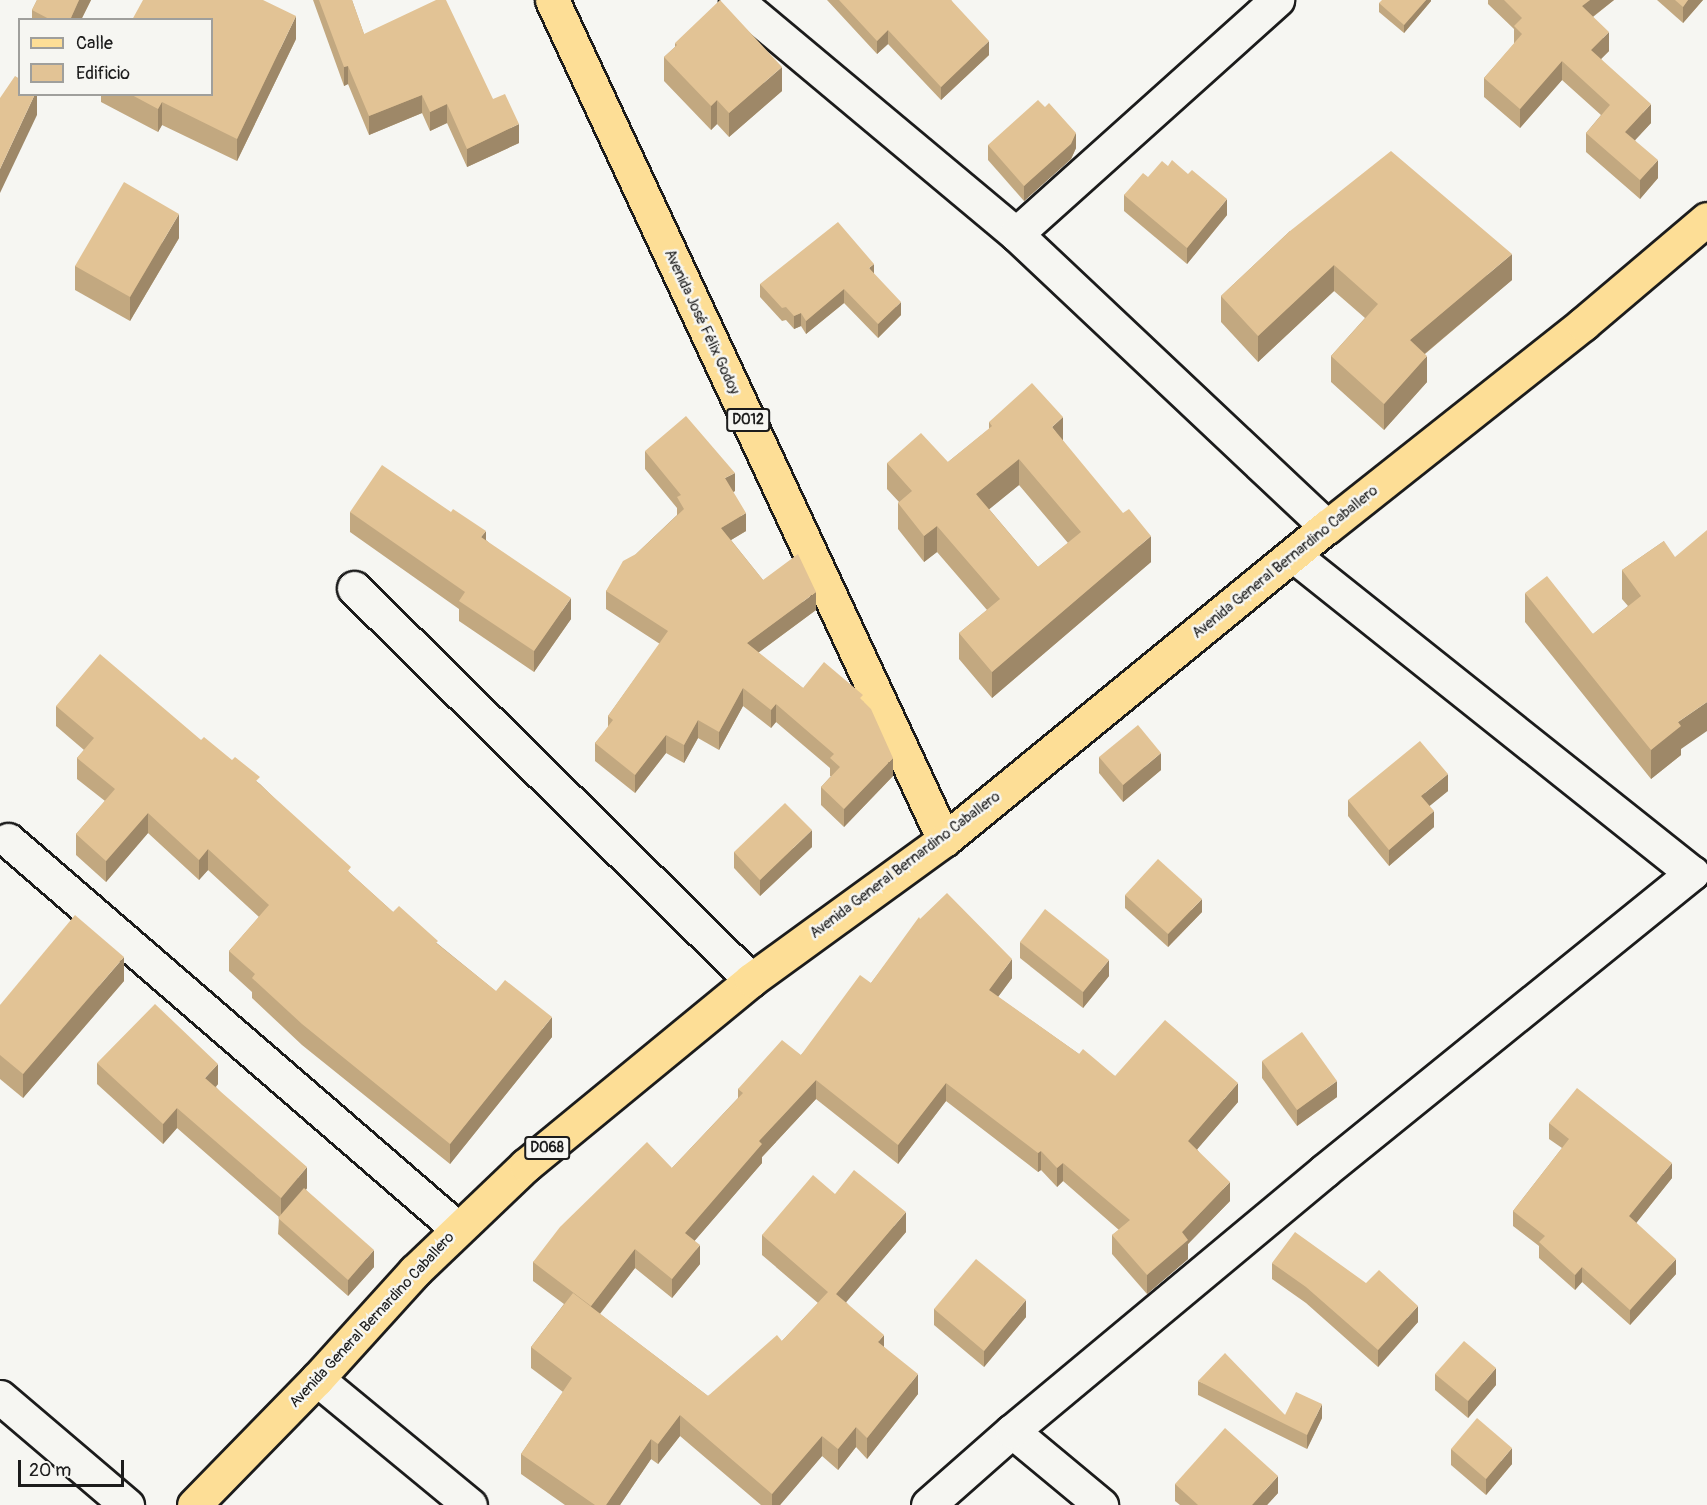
<!DOCTYPE html>
<html>
<head>
<meta charset="utf-8">
<style>
	body { margin:0 }
	#map { position:relative; width:1707px; height:1505px; overflow:hidden; background:#f6f6f2; font-family:Pangolin,sans-serif }
	div>[style] { position:absolute }
	.roads { filter:drop-shadow(2px 0 #1c1c1c) drop-shadow(-2px 0 #1c1c1c) drop-shadow(0 2px #1c1c1c) drop-shadow(0 -2px #1c1c1c) }
	.minor>* { height:33px; margin:-16.5px; padding:0 16.5px; transform-origin:16.5px; border-radius:16.5px; background:#f6f6f2 }
	.major>* { height:33px; margin:-16.5px; padding:0 16.5px; transform-origin:16.5px; border-radius:16.5px; background:#fdde96 }
	.wall>* { inset:0; background:#c2a880 }
	.shaded-wall>* { inset:0; background:#9e8868 }
	.building>* { inset:0; background:#e2c395 }
	span { translate:-50% -50%; white-space:nowrap; text-align:center; line-height:1.15; -webkit-text-stroke:5px #f6f6f2; paint-order:stroke }
	.shield-label span { padding:2px 4px; background:#f6f6f2; border:2px solid; border-radius:4px; -webkit-text-stroke-width:0 }
	.shield-label { font-size:14px; color:#1c1c1c; font-weight:700 }
	.street-label { font-size:15px; color:#1c1c1c }
	.legend { position:absolute; left:18px; top:18px; width:195px; height:78px; box-sizing:border-box; background:#f6f6f2; border:2px solid #9f9f9c; margin:0; padding:8px 10px; list-style:none; font-size:18px; color:#1c1c1c }
	.legend li { display:flex; align-items:center; gap:12px; height:30px }
	.legend b { width:30px; border:2px solid #9f9f9c }
	.scale { position:absolute; left:18px; top:1460px; width:106px; height:27px; box-sizing:border-box; border:3px solid #1c1c1c; border-top:0; padding-left:8px; font-size:18px; line-height:21px; white-space:nowrap; color:#1c1c1c; -webkit-text-stroke:4px #f6f6f2; paint-order:stroke }
</style>
</head>
<body>
<div id="map">
	<div class="roads">
		<div class="minor">
			<div style="left:736px;top:0;width:365px;rotate:39.9deg"></div>
			<div style="left:1016px;top:234px;width:427px;rotate:43.3deg"></div>
			<div style="left:1016px;top:234px;width:351px;rotate:-41.9deg"></div>
			<div style="left:354px;top:588px;width:558px;rotate:44.64deg"></div>
			<div style="left:8px;top:840px;width:595px;rotate:40.84deg"></div>
			<div style="left:317px;top:1379px;width:198px;rotate:39.5deg"></div>
			<div style="left:0;top:1397px;width:167px;rotate:40.4deg"></div>
			<div style="left:1012px;top:1431px;width:116px;rotate:39.7deg"></div>
			<div style="left:928px;top:1505px;width:112px;rotate:-41.4deg"></div>
			<div style="left:1012px;top:1431px;width:406px;rotate:-39.8deg"></div>
			<div style="left:1324px;top:1171px;width:474px;rotate:-39deg"></div>
			<div style="left:1692px;top:873px;width:510px;rotate:-141.45deg"></div>
		</div>
		<div class="major">
			<div style="left:552px;top:0;width:927px;rotate:64.98deg"></div>
			<div style="left:194px;top:1505px;width:176px;rotate:-45.7deg"></div>
			<div style="left:317px;top:1379px;width:146px;rotate:-47.8deg"></div>
			<div style="left:415px;top:1271px;width:153px;rotate:-43.7deg"></div>
			<div style="left:526px;top:1165px;width:291px;rotate:-39.4deg"></div>
			<div style="left:751px;top:980px;width:238px;rotate:-36deg"></div>
			<div style="left:944px;top:840px;width:495px;rotate:-39.3deg"></div>
			<div style="left:1327px;top:527px;width:327px;rotate:-38.4deg"></div>
			<div style="left:1583px;top:324px;width:162px;rotate:-40.3deg"></div>
		</div>
	</div>
	<div class="wall">
		<div style="clip-path:polygon(37px 0,91px 0,81px 20px,32px 20px,32px 10px)"></div>
		<div style="clip-path:polygon(313px 0,352px 0,364px 34px,493px 99px,519px 143px,467px 167px,447px 123px,430px 131px,422px 113px,369px 135px,348px 84px,344px 86px)"></div>
		<div style="clip-path:polygon(827px 0,951px 0,989px 55px,941px 100px,888px 44px,877px 54px)"></div>
		<div style="clip-path:polygon(1431px 0,1431px 1px,1404px 33px,1379px 12px,1379px 3px)"></div>
		<div style="clip-path:polygon(1488px 0,1614px 0,1593px 17px,1609px 51px,1601px 59px,1651px 123px,1635px 140px,1658px 178px,1640px 199px,1586px 152px,1586px 133px,1601px 115px,1562px 80px,1520px 128px,1484px 97px,1484px 78px,1514px 44px,1514px 29px,1488px 4px)"></div>
		<div style="clip-path:polygon(1657px 0,1703px 0,1683px 23px)"></div>
		<div style="clip-path:polygon(296px 39px,237px 161px,162px 125px,158px 132px,101px 102px,101px 94px,212px 94px)"></div>
		<div style="clip-path:polygon(675px 43px,782px 91px,729px 137px,717px 124px,711px 130px,664px 81px,664px 57px,675px 47px)"></div>
		<div style="clip-path:polygon(988px 145px,1076px 148px,1071px 159px,1024px 201px,988px 160px)"></div>
		<div style="clip-path:polygon(1148px 177px,1227px 215px,1187px 264px,1124px 211px,1124px 195px)"></div>
		<div style="clip-path:polygon(1290px 231px,1512px 280px,1425px 354px,1427px 382px,1384px 430px,1331px 382px,1331px 356px,1365px 318px,1334px 291px,1258px 362px,1221px 322px,1221px 296px)"></div>
		<div style="clip-path:polygon(179px 238px,130px 321px,75px 290px,75px 266px)"></div>
		<div style="clip-path:polygon(874px 274px,901px 315px,878px 338px,844px 303px,806px 334px,801px 326px,794px 329px,786px 320px,782px 321px,760px 297px,760px 284px)"></div>
		<div style="clip-path:polygon(evenodd,989px 422px,1063px 441px,1151px 562px,992px 698px,959px 659px,959px 633px,987px 610px,937px 552px,924px 562px,898px 529px,898px 503px,899px 502px,887px 489px,887px 463px,948px 462px,989px 429px,989px 422px,1019px 485px,1068px 543px,1038px 567px,989px 509px,1019px 485px)"></div>
		<div style="clip-path:polygon(645px 451px,735px 491px,733px 492px,746px 531px,731px 540px,763px 580px,816px 610px,758px 653px,803px 688px,863px 701px,893px 776px,844px 827px,821px 805px,821px 787px,831px 776px,830px 776px,830px 768px,776px 722px,771px 728px,743px 706px,719px 750px,698px 738px,684px 763px,666px 753px,635px 793px,595px 761px,595px 743px,608px 728px,608px 716px,660px 644px,606px 609px,606px 591px,636px 554px,677px 515px,677px 508px,645px 469px)"></div>
		<div style="clip-path:polygon(350px 512px,486px 540px,571px 619px,534px 672px,459px 621px,459px 609px,350px 532px)"></div>
		<div style="clip-path:polygon(1664px 541px,1681px 755px,1651px 779px,1525px 622px,1525px 593px,1593px 634px,1628px 606px,1622px 599px,1622px 570px)"></div>
		<div style="clip-path:polygon(56px 706px,201px 740px,260px 784px,351px 874px,393px 912px,438px 944px,552px 1037px,450px 1164px,302px 1045px,252px 998px,252px 992px,229px 971px,229px 951px,259px 917px,208px 870px,199px 880px,148px 833px,106px 882px,76px 855px,76px 834px,105px 801px,77px 779px,77px 758px,84px 750px,56px 726px)"></div>
		<div style="clip-path:polygon(1099px 757px,1161px 770px,1123px 802px,1099px 773px)"></div>
		<div style="clip-path:polygon(1448px 791px,1429px 806px,1434px 827px,1389px 866px,1348px 816px,1348px 800px)"></div>
		<div style="clip-path:polygon(812px 847px,760px 896px,734px 868px,734px 852px)"></div>
		<div style="clip-path:polygon(1125px 895px,1202px 912px,1168px 947px,1125px 908px)"></div>
		<div style="clip-path:polygon(920px 919px,1012px 978px,998px 997px,1079px 1054px,1115px 1076px,1238px 1102px,1197px 1149px,1230px 1201px,1188px 1244px,1188px 1259px,1147px 1294px,1112px 1254px,1112px 1235px,1119px 1230px,1063px 1181px,1057px 1187px,1041px 1170px,1038px 1172px,946px 1101px,898px 1164px,816px 1099px,762px 1157px,762px 1163px,694px 1241px,700px 1264px,672px 1298px,635px 1268px,600px 1314px,708px 1396px,782px 1341px,818px 1303px,762px 1255px,762px 1235px,835px 1194px,906px 1232px,846px 1302px,884px 1347px,918px 1394px,867px 1459px,856px 1447px,838px 1470px,822px 1456px,780px 1505px,761px 1505px,680px 1436px,658px 1464px,651px 1459px,620px 1505px,565px 1505px,521px 1474px,521px 1454px,563px 1392px,531px 1368px,531px 1347px,564px 1304px,533px 1281px,533px 1262px,672px 1168px,738px 1098px,738px 1089px,801px 1055px,871px 983px)"></div>
		<div style="clip-path:polygon(1020px 942px,1109px 976px,1083px 1008px,1020px 958px)"></div>
		<div style="clip-path:polygon(124px 981px,23px 1098px,0 1079px,0 1005px)"></div>
		<div style="clip-path:polygon(1262px 1061px,1337px 1097px,1297px 1126px,1262px 1078px)"></div>
		<div style="clip-path:polygon(97px 1063px,218px 1084px,216px 1087px,307px 1188px,306px 1190px,374px 1267px,348px 1296px,278px 1234px,279px 1217px,177px 1128px,163px 1144px,97px 1084px)"></div>
		<div style="clip-path:polygon(1549px 1123px,1672px 1178px,1636px 1223px,1676px 1274px,1630px 1325px,1582px 1282px,1575px 1290px,1539px 1258px,1539px 1246px,1513px 1226px,1513px 1211px,1562px 1148px,1549px 1139px)"></div>
		<div style="clip-path:polygon(1272px 1263px,1418px 1322px,1378px 1367px,1306px 1303px,1272px 1279px)"></div>
		<div style="clip-path:polygon(934px 1309px,1026px 1317px,984px 1367px,934px 1325px)"></div>
		<div style="clip-path:polygon(1435px 1374px,1496px 1385px,1468px 1418px,1435px 1390px)"></div>
		<div style="clip-path:polygon(1198px 1381px,1285px 1415px,1322px 1418px,1307px 1449px,1198px 1395px)"></div>
		<div style="clip-path:polygon(1451px 1449px,1512px 1464px,1486px 1495px,1451px 1465px)"></div>
		<div style="clip-path:polygon(1175px 1484px,1278px 1493px,1267px 1505px,1180px 1505px,1175px 1501px)"></div>
	</div>
	<div class="shaded-wall">
		<div style="clip-path:polygon(79px 0,91px 0,81px 20px,70px 20px)"></div>
		<div style="clip-path:polygon(1426px 0,1431px 0,1431px 1px,1404px 33px,1404px 25px)"></div>
		<div style="clip-path:polygon(1590px 0,1614px 0,1582px 25px,1582px 6px)"></div>
		<div style="clip-path:polygon(1688px 0,1703px 0,1683px 23px,1683px 7px)"></div>
		<div style="clip-path:polygon(296px 16px,296px 39px,237px 161px,237px 139px)"></div>
		<div style="clip-path:polygon(888px 30px,888px 44px,877px 54px,877px 41px)"></div>
		<div style="clip-path:polygon(1609px 32px,1609px 51px,1591px 69px,1591px 50px)"></div>
		<div style="clip-path:polygon(989px 41px,989px 55px,941px 100px,941px 87px)"></div>
		<div style="clip-path:polygon(1562px 61px,1562px 80px,1520px 128px,1520px 109px)"></div>
		<div style="clip-path:polygon(348px 66px,348px 84px,344px 86px,344px 67px)"></div>
		<div style="clip-path:polygon(782px 67px,782px 91px,729px 137px,729px 113px)"></div>
		<div style="clip-path:polygon(35px 94px,37px 94px,37px 115px,0 193px,0 169px)"></div>
		<div style="clip-path:polygon(422px 95px,422px 113px,369px 135px,369px 116px)"></div>
		<div style="clip-path:polygon(717px 100px,717px 124px,711px 130px,711px 106px)"></div>
		<div style="clip-path:polygon(162px 102px,162px 125px,158px 132px,158px 109px)"></div>
		<div style="clip-path:polygon(447px 104px,447px 123px,430px 131px,430px 112px)"></div>
		<div style="clip-path:polygon(1651px 104px,1651px 123px,1625px 151px,1625px 132px)"></div>
		<div style="clip-path:polygon(519px 124px,519px 143px,467px 167px,467px 149px)"></div>
		<div style="clip-path:polygon(1076px 133px,1076px 148px,1071px 159px,1024px 201px,1024px 186px)"></div>
		<div style="clip-path:polygon(1658px 160px,1658px 178px,1640px 199px,1640px 180px)"></div>
		<div style="clip-path:polygon(1227px 199px,1227px 215px,1187px 264px,1187px 248px)"></div>
		<div style="clip-path:polygon(179px 214px,179px 238px,130px 321px,130px 297px)"></div>
		<div style="clip-path:polygon(1512px 254px,1512px 280px,1410px 366px,1410px 340px)"></div>
		<div style="clip-path:polygon(874px 264px,874px 277px,869px 268px)"></div>
		<div style="clip-path:polygon(1334px 265px,1334px 291px,1258px 362px,1258px 336px)"></div>
		<div style="clip-path:polygon(844px 289px,844px 303px,806px 334px,806px 321px)"></div>
		<div style="clip-path:polygon(901px 302px,901px 315px,878px 338px,878px 324px)"></div>
		<div style="clip-path:polygon(801px 313px,801px 326px,794px 329px,794px 316px)"></div>
		<div style="clip-path:polygon(1427px 356px,1427px 382px,1384px 430px,1384px 404px)"></div>
		<div style="clip-path:polygon(1063px 417px,1063px 443px,1052px 427px)"></div>
		<div style="clip-path:polygon(1019px 459px,1019px 485px,976px 520px,976px 494px)"></div>
		<div style="clip-path:polygon(735px 473px,735px 491px,725px 496px,725px 478px)"></div>
		<div style="clip-path:polygon(746px 513px,746px 531px,721px 546px,721px 528px)"></div>
		<div style="clip-path:polygon(937px 526px,937px 552px,924px 562px,924px 536px)"></div>
		<div style="clip-path:polygon(486px 531px,486px 551px,481px 537px)"></div>
		<div style="clip-path:polygon(1151px 536px,1151px 562px,992px 698px,992px 672px)"></div>
		<div style="clip-path:polygon(816px 592px,816px 610px,747px 661px,747px 643px)"></div>
		<div style="clip-path:polygon(571px 598px,571px 619px,534px 672px,534px 651px)"></div>
		<div style="clip-path:polygon(743px 688px,743px 706px,719px 750px,719px 732px)"></div>
		<div style="clip-path:polygon(1707px 702px,1707px 731px,1681px 749px,1681px 755px,1651px 779px,1651px 750px,1678px 722px)"></div>
		<div style="clip-path:polygon(776px 704px,776px 722px,771px 728px,771px 710px)"></div>
		<div style="clip-path:polygon(698px 720px,698px 738px,684px 763px,684px 745px)"></div>
		<div style="clip-path:polygon(666px 735px,666px 753px,635px 793px,635px 775px)"></div>
		<div style="clip-path:polygon(1161px 753px,1161px 770px,1123px 802px,1123px 785px)"></div>
		<div style="clip-path:polygon(893px 758px,893px 776px,844px 827px,844px 809px)"></div>
		<div style="clip-path:polygon(1448px 774px,1448px 791px,1421px 813px,1421px 796px)"></div>
		<div style="clip-path:polygon(1434px 811px,1434px 827px,1389px 866px,1389px 850px)"></div>
		<div style="clip-path:polygon(148px 813px,148px 833px,106px 882px,106px 861px)"></div>
		<div style="clip-path:polygon(812px 830px,812px 847px,760px 896px,760px 880px)"></div>
		<div style="clip-path:polygon(208px 849px,208px 870px,199px 880px,199px 860px)"></div>
		<div style="clip-path:polygon(1202px 899px,1202px 912px,1168px 947px,1168px 934px)"></div>
		<div style="clip-path:polygon(124px 957px,124px 981px,23px 1098px,23px 1074px)"></div>
		<div style="clip-path:polygon(1012px 959px,1012px 978px,989px 1009px,989px 990px)"></div>
		<div style="clip-path:polygon(1109px 960px,1109px 976px,1083px 1008px,1083px 992px)"></div>
		<div style="clip-path:polygon(552px 1017px,552px 1037px,450px 1164px,450px 1144px)"></div>
		<div style="clip-path:polygon(218px 1064px,218px 1084px,205px 1098px,205px 1078px)"></div>
		<div style="clip-path:polygon(816px 1080px,816px 1099px,762px 1157px,762px 1163px,685px 1252px,685px 1233px,759px 1141px)"></div>
		<div style="clip-path:polygon(1337px 1081px,1337px 1097px,1297px 1126px,1297px 1110px)"></div>
		<div style="clip-path:polygon(946px 1083px,946px 1101px,898px 1164px,898px 1145px)"></div>
		<div style="clip-path:polygon(1238px 1083px,1238px 1102px,1188px 1160px,1188px 1141px)"></div>
		<div style="clip-path:polygon(177px 1108px,177px 1128px,163px 1144px,163px 1124px)"></div>
		<div style="clip-path:polygon(1041px 1151px,1041px 1170px,1038px 1172px,1038px 1153px)"></div>
		<div style="clip-path:polygon(1063px 1163px,1063px 1181px,1057px 1187px,1057px 1168px)"></div>
		<div style="clip-path:polygon(1672px 1163px,1672px 1178px,1629px 1232px,1629px 1216px)"></div>
		<div style="clip-path:polygon(307px 1167px,307px 1188px,281px 1219px,281px 1198px)"></div>
		<div style="clip-path:polygon(1230px 1182px,1230px 1201px,1188px 1244px,1188px 1259px,1147px 1294px,1147px 1275px,1182px 1232px)"></div>
		<div style="clip-path:polygon(906px 1212px,906px 1232px,836px 1314px,836px 1294px)"></div>
		<div style="clip-path:polygon(700px 1245px,700px 1264px,672px 1298px,672px 1279px)"></div>
		<div style="clip-path:polygon(635px 1249px,635px 1268px,591px 1325px,591px 1306px)"></div>
		<div style="clip-path:polygon(374px 1250px,374px 1267px,348px 1296px,348px 1280px)"></div>
		<div style="clip-path:polygon(1676px 1259px,1676px 1274px,1630px 1325px,1630px 1310px)"></div>
		<div style="clip-path:polygon(1582px 1267px,1582px 1282px,1575px 1290px,1575px 1275px)"></div>
		<div style="clip-path:polygon(1026px 1300px,1026px 1317px,984px 1367px,984px 1351px)"></div>
		<div style="clip-path:polygon(1418px 1306px,1418px 1322px,1378px 1367px,1378px 1350px)"></div>
		<div style="clip-path:polygon(884px 1335px,884px 1356px,878px 1342px)"></div>
		<div style="clip-path:polygon(1496px 1368px,1496px 1385px,1468px 1418px,1468px 1401px)"></div>
		<div style="clip-path:polygon(918px 1374px,918px 1394px,867px 1459px,867px 1438px)"></div>
		<div style="clip-path:polygon(1322px 1404px,1322px 1418px,1307px 1449px,1307px 1435px)"></div>
		<div style="clip-path:polygon(680px 1415px,680px 1436px,658px 1464px,658px 1444px)"></div>
		<div style="clip-path:polygon(856px 1427px,856px 1447px,838px 1470px,838px 1449px)"></div>
		<div style="clip-path:polygon(822px 1436px,822px 1456px,780px 1505px,772px 1505px,772px 1494px)"></div>
		<div style="clip-path:polygon(651px 1439px,651px 1459px,620px 1505px,606px 1505px)"></div>
		<div style="clip-path:polygon(1512px 1448px,1512px 1464px,1486px 1495px,1486px 1479px)"></div>
		<div style="clip-path:polygon(1278px 1476px,1278px 1493px,1267px 1505px,1252px 1505px)"></div>
	</div>
	<div class="building">
		<div style="clip-path:polygon(37px 0,79px 0,70px 20px,51px 20px,32px 10px)"></div>
		<div style="clip-path:polygon(143px 0,263px 0,296px 16px,237px 139px,162px 102px,158px 109px,130px 94px,212px 94px,212px 20px,132px 20px)"></div>
		<div style="clip-path:polygon(319px 0,352px 0,364px 34px,436px 0,446px 0,493px 99px,505px 94px,519px 124px,467px 149px,447px 104px,430px 112px,422px 95px,369px 116px,348px 66px,344px 67px)"></div>
		<div style="clip-path:polygon(720px 0,782px 67px,729px 113px,717px 100px,711px 106px,664px 57px,677px 45px,675px 43px)"></div>
		<div style="clip-path:polygon(839px 0,951px 0,989px 41px,941px 87px,888px 30px,877px 41px)"></div>
		<div style="clip-path:polygon(1382px 0,1426px 0,1404px 25px,1379px 3px)"></div>
		<div style="clip-path:polygon(1504px 0,1590px 0,1582px 6px,1609px 32px,1591px 50px,1651px 104px,1625px 132px,1658px 160px,1640px 180px,1586px 133px,1610px 105px,1562px 61px,1520px 109px,1484px 78px,1522px 34px,1514px 26px,1522px 18px)"></div>
		<div style="clip-path:polygon(1675px 0,1688px 0,1683px 7px)"></div>
		<div style="clip-path:polygon(15px 76px,20px 79px,20px 94px,35px 94px,0 169px,0 98px)"></div>
		<div style="clip-path:polygon(1038px 100px,1045px 107px,1049px 103px,1076px 133px,1071px 144px,1024px 186px,988px 145px)"></div>
		<div style="clip-path:polygon(1391px 151px,1512px 254px,1410px 340px,1427px 356px,1384px 404px,1331px 356px,1378px 304px,1334px 265px,1258px 336px,1221px 296px,1290px 231px)"></div>
		<div style="clip-path:polygon(1172px 160px,1188px 174px,1192px 170px,1227px 199px,1187px 248px,1124px 195px,1143px 173px,1148px 177px,1162px 161px,1168px 166px)"></div>
		<div style="clip-path:polygon(124px 182px,179px 214px,130px 297px,75px 266px)"></div>
		<div style="clip-path:polygon(838px 222px,874px 264px,869px 268px,901px 302px,878px 324px,844px 289px,806px 321px,801px 313px,794px 316px,786px 307px,782px 308px,760px 284px)"></div>
		<div style="clip-path:polygon(evenodd,1032px 383px,1063px 417px,1052px 427px,1123px 513px,1129px 509px,1151px 536px,992px 672px,959px 633px,1000px 599px,937px 526px,924px 536px,898px 503px,912px 491px,887px 463px,921px 433px,948px 462px,992px 426px,989px 422px,1032px 383px,1019px 459px,1081px 532px,1038px 567px,976px 494px,1019px 459px)"></div>
		<div style="clip-path:polygon(686px 416px,735px 473px,725px 478px,746px 513px,721px 528px,763px 580px,798px 554px,816px 592px,747px 643px,803px 688px,824px 662px,863px 695px,860px 698px,871px 709px,893px 758px,844px 809px,821px 787px,840px 767px,830px 758px,834px 754px,776px 704px,771px 710px,743px 688px,719px 732px,698px 720px,684px 745px,666px 735px,635px 775px,595px 743px,613px 720px,608px 716px,668px 631px,606px 591px,623px 561px,636px 554px,684px 509px,677px 497px,681px 495px,645px 451px)"></div>
		<div style="clip-path:polygon(382px 465px,451px 512px,453px 509px,486px 531px,481px 537px,571px 598px,534px 651px,459px 601px,465px 592px,350px 512px)"></div>
		<div style="clip-path:polygon(1707px 530px,1707px 702px,1678px 722px,1681px 726px,1651px 750px,1525px 593px,1547px 576px,1593px 634px,1641px 596px,1622px 570px,1664px 541px,1675px 557px)"></div>
		<div style="clip-path:polygon(100px 654px,201px 740px,204px 737px,232px 760px,235px 757px,260px 777px,256px 781px,351px 867px,348px 871px,393px 912px,399px 906px,438px 941px,436px 943px,496px 991px,505px 980px,552px 1017px,450px 1144px,302px 1024px,252px 978px,255px 974px,229px 951px,269px 905px,208px 849px,199px 860px,148px 813px,106px 861px,76px 834px,115px 789px,77px 758px,94px 738px,56px 706px)"></div>
		<div style="clip-path:polygon(1138px 725px,1161px 753px,1123px 785px,1099px 757px)"></div>
		<div style="clip-path:polygon(1420px 741px,1448px 774px,1421px 796px,1434px 811px,1389px 850px,1348px 800px)"></div>
		<div style="clip-path:polygon(785px 803px,812px 830px,760px 880px,734px 852px)"></div>
		<div style="clip-path:polygon(1158px 859px,1202px 899px,1168px 934px,1125px 895px)"></div>
		<div style="clip-path:polygon(947px 893px,1012px 959px,989px 990px,1079px 1054px,1083px 1049px,1115px 1076px,1165px 1020px,1238px 1083px,1188px 1141px,1230px 1182px,1182px 1232px,1188px 1240px,1147px 1275px,1112px 1235px,1130px 1220px,1063px 1163px,1057px 1168px,1041px 1151px,1038px 1153px,946px 1083px,898px 1145px,816px 1080px,759px 1141px,762px 1144px,685px 1233px,700px 1245px,672px 1279px,635px 1249px,591px 1306px,533px 1262px,560px 1227px,647px 1142px,672px 1168px,743px 1093px,738px 1089px,782px 1040px,801px 1055px,860px 975px,871px 983px,919px 917px,920px 919px)"></div>
		<div style="clip-path:polygon(1045px 909px,1109px 960px,1083px 992px,1020px 942px)"></div>
		<div style="clip-path:polygon(75px 915px,124px 957px,23px 1074px,0 1055px,0 1005px)"></div>
		<div style="clip-path:polygon(155px 1004px,218px 1064px,205px 1078px,307px 1167px,281px 1198px,177px 1108px,163px 1124px,97px 1063px)"></div>
		<div style="clip-path:polygon(1302px 1032px,1337px 1081px,1297px 1110px,1262px 1061px)"></div>
		<div style="clip-path:polygon(1577px 1088px,1672px 1163px,1629px 1216px,1676px 1259px,1630px 1310px,1582px 1267px,1575px 1275px,1539px 1242px,1545px 1236px,1513px 1211px,1569px 1139px,1549px 1123px)"></div>
		<div style="clip-path:polygon(854px 1170px,906px 1212px,836px 1294px,884px 1335px,878px 1342px,918px 1374px,867px 1438px,856px 1427px,838px 1449px,822px 1436px,772px 1494px,680px 1415px,658px 1444px,651px 1439px,606px 1505px,595px 1505px,521px 1454px,572px 1378px,531px 1347px,573px 1293px,708px 1396px,777px 1335px,782px 1341px,828px 1292px,762px 1235px,813px 1175px,835px 1194px)"></div>
		<div style="clip-path:polygon(304px 1188px,374px 1250px,348px 1280px,278px 1218px)"></div>
		<div style="clip-path:polygon(1295px 1232px,1366px 1283px,1379px 1270px,1418px 1306px,1378px 1350px,1306px 1287px,1272px 1263px)"></div>
		<div style="clip-path:polygon(976px 1259px,1026px 1300px,984px 1351px,934px 1309px)"></div>
		<div style="clip-path:polygon(1464px 1341px,1496px 1368px,1468px 1401px,1435px 1374px)"></div>
		<div style="clip-path:polygon(1225px 1353px,1285px 1415px,1296px 1392px,1322px 1404px,1307px 1435px,1198px 1381px)"></div>
		<div style="clip-path:polygon(1477px 1418px,1512px 1448px,1486px 1479px,1451px 1449px)"></div>
		<div style="clip-path:polygon(1225px 1428px,1278px 1476px,1252px 1505px,1198px 1505px,1175px 1484px)"></div>
	</div>
	<div class="shield-label">
		<span style="left:748px;top:420px">D012</span>
		<span style="left:547px;top:1148px">D068</span>
	</div>
	<div class="street-label">
		<span style="left:702px;top:322px;rotate:65deg">Avenida José Félix Godoy</span>
		<span style="left:1285px;top:562px;rotate:-39deg">Avenida General Bernardino Caballero</span>
		<span style="left:905px;top:865px;rotate:-37deg">Avenida General Bernardino Caballero</span>
		<span style="left:372px;top:1320px;rotate:-47deg">Avenida General Bernardino Caballero</span>
	</div>
	<ul class="legend">
	<li><b style="height:8px;background:#fdde96"></b>Calle</li>
	<li><b style="height:16px;background:#e2c395"></b>Edificio</li>
	</ul>
	<div class="scale">20 m</div>
</div>
</body>
</html>
